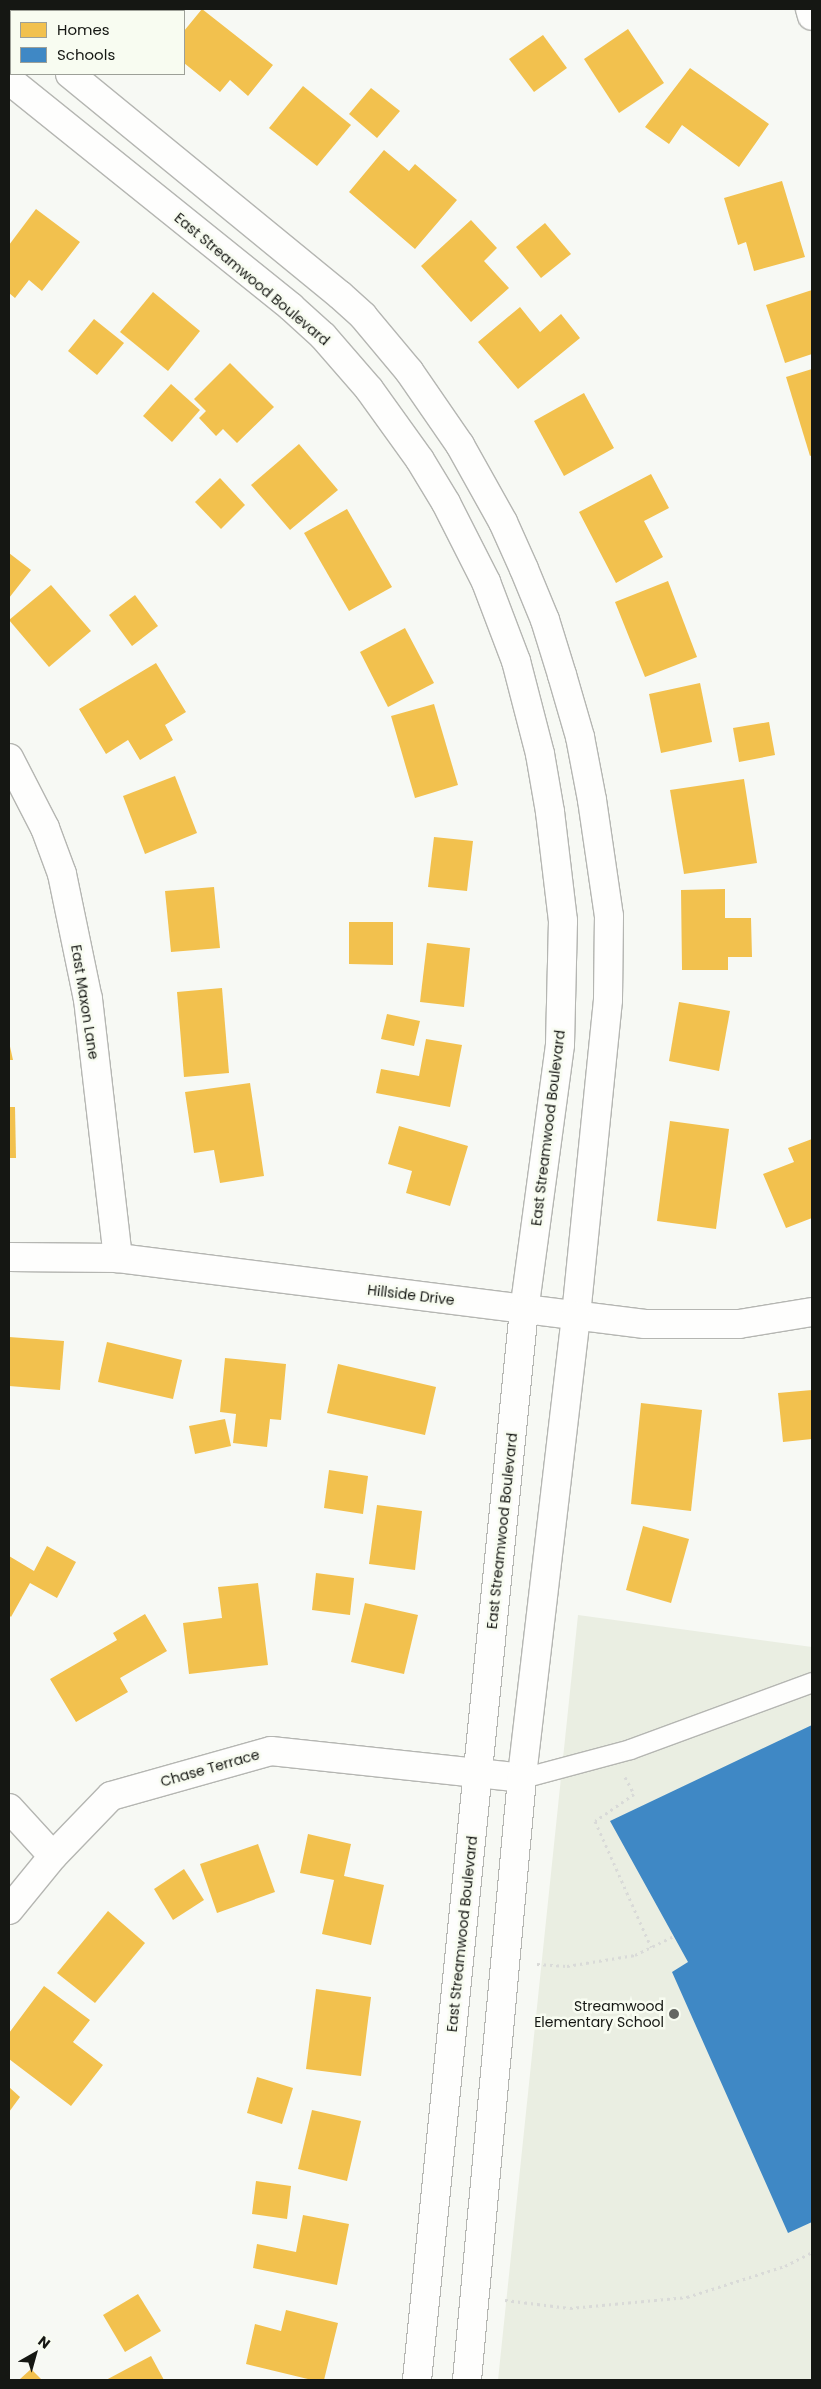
<!DOCTYPE html>
<html>
<head>
<meta charset="utf-8">
<style>
	body { margin:0 }
	#map { position:relative; width:821px; height:2389px; overflow:hidden; background:#f7f9f4; font-family:Poppins,sans-serif }
	div>[style] { position:absolute }
	.built>* { inset:0; background:#eaeee2 }
	.homes>* { inset:0; background:#f2c14e }
	.schools>* { inset:0; background:#3f88c5 }
	.path>* { height:3px; margin-top:-1.5px; transform-origin:0; background:repeating-linear-gradient(90deg,#d9dad8 0 2.5px,transparent 0 6.5px) }
	.roads { filter:drop-shadow(1px 0 #b5b6b2) drop-shadow(-1px 0 #b5b6b2) drop-shadow(0 1px #b5b6b2) drop-shadow(0 -1px #b5b6b2) }
	.lane>* { height:19px; margin:-9.5px; padding:0 9.5px; transform-origin:9.5px; border-radius:9.5px; background:#fefefd }
	.street>* { height:28px; margin:-14px; padding:0 14px; transform-origin:14px; border-radius:14px; background:#fefefd }
	.secondary>* { height:28px; margin:-14px; padding:0 14px; transform-origin:14px; border-radius:14px; background:#fefefd }
	.dots>* { width:14px; height:14px; translate:-50% -50%; box-sizing:border-box; border:2px solid #f8fcf1; border-radius:50% }
	span { translate:-50% -50%; white-space:nowrap; text-align:center; line-height:1.15; -webkit-text-stroke:5px #f8fcf1; paint-order:stroke }
	.street-label { font-size:14px; color:#151713 }
	.poi-label { font-size:14px; color:#151713 }
	.right { translate:-100% -50%; text-align:right }
	.frame { position:absolute; inset:0; border:10px solid #151713; pointer-events:none }
	.legend { position:absolute; left:10px; top:10px; width:175px; height:65px; box-sizing:border-box; background:#f8fcf1; border:1px solid #9da098; margin:0; padding:6px 9px; list-style:none; font-size:15px; color:#151713 }
	.legend li { display:flex; align-items:center; gap:10px; height:25px }
	.legend b { width:25px; border:1px solid #9da098 }
	.north { position:absolute; left:10px; top:2329px; width:50px; height:50px; -webkit-text-stroke:4px #f8fcf1; paint-order:stroke; rotate:38deg; font-size:14px; font-weight:700; line-height:20px; text-align:center; color:#151713 }
	.north::after { content:''; display:block; margin:auto; width:18px; height:22px; background:#151713; clip-path:polygon(50% 0,100% 100%,50% 72%,0 100%) }
</style>
</head>
<body>
<div id="map">
	<div class="built">
		<div style="clip-path:polygon(578px 1615px,812px 1647px,812px 2380px,498px 2380px)"></div>
	</div>
	<div class="homes">
		<div style="clip-path:polygon(202px 9px,273px 65px,248px 96px,230px 80px,220px 92px,184px 63px,184px 31px)"></div>
		<div style="clip-path:polygon(628px 29px,664px 83px,619px 113px,584px 59px)"></div>
		<div style="clip-path:polygon(543px 35px,567px 68px,534px 92px,509px 59px)"></div>
		<div style="clip-path:polygon(690px 68px,769px 124px,739px 167px,682px 125px,669px 144px,645px 127px)"></div>
		<div style="clip-path:polygon(303px 86px,351px 125px,317px 166px,269px 128px)"></div>
		<div style="clip-path:polygon(371px 88px,400px 111px,377px 138px,349px 114px)"></div>
		<div style="clip-path:polygon(384px 150px,409px 171px,415px 164px,457px 200px,415px 249px,349px 192px)"></div>
		<div style="clip-path:polygon(782px 181px,805px 257px,754px 271px,746px 242px,738px 245px,724px 198px)"></div>
		<div style="clip-path:polygon(36px 209px,80px 242px,42px 291px,29px 280px,15px 298px,9px 293px,9px 245px)"></div>
		<div style="clip-path:polygon(471px 220px,497px 248px,484px 261px,509px 288px,471px 322px,421px 266px)"></div>
		<div style="clip-path:polygon(545px 223px,571px 254px,541px 278px,516px 247px)"></div>
		<div style="clip-path:polygon(812px 290px,812px 354px,785px 363px,766px 305px)"></div>
		<div style="clip-path:polygon(153px 292px,200px 331px,168px 371px,120px 332px)"></div>
		<div style="clip-path:polygon(520px 307px,540px 332px,561px 314px,580px 338px,518px 389px,478px 342px)"></div>
		<div style="clip-path:polygon(94px 319px,124px 343px,97px 375px,68px 351px)"></div>
		<div style="clip-path:polygon(230px 363px,274px 407px,237px 443px,223px 429px,216px 436px,199px 418px,206px 411px,194px 399px)"></div>
		<div style="clip-path:polygon(812px 369px,812px 455px,810px 456px,786px 377px)"></div>
		<div style="clip-path:polygon(171px 384px,200px 410px,172px 442px,143px 416px)"></div>
		<div style="clip-path:polygon(584px 393px,614px 448px,564px 476px,534px 421px)"></div>
		<div style="clip-path:polygon(299px 444px,338px 490px,290px 530px,251px 485px)"></div>
		<div style="clip-path:polygon(651px 474px,669px 508px,644px 521px,663px 557px,616px 583px,579px 512px)"></div>
		<div style="clip-path:polygon(220px 478px,245px 505px,221px 529px,195px 502px)"></div>
		<div style="clip-path:polygon(347px 509px,392px 587px,349px 611px,304px 533px)"></div>
		<div style="clip-path:polygon(9px 553px,31px 570px,9px 598px)"></div>
		<div style="clip-path:polygon(668px 581px,697px 657px,645px 677px,615px 602px)"></div>
		<div style="clip-path:polygon(51px 585px,91px 631px,49px 667px,9px 620px)"></div>
		<div style="clip-path:polygon(135px 595px,158px 626px,132px 646px,109px 615px)"></div>
		<div style="clip-path:polygon(405px 628px,434px 683px,388px 707px,360px 652px)"></div>
		<div style="clip-path:polygon(156px 663px,186px 712px,165px 725px,173px 740px,140px 760px,128px 740px,106px 754px,79px 709px)"></div>
		<div style="clip-path:polygon(700px 683px,712px 742px,661px 753px,649px 694px)"></div>
		<div style="clip-path:polygon(434px 704px,458px 785px,415px 798px,391px 716px)"></div>
		<div style="clip-path:polygon(769px 722px,775px 755px,739px 762px,733px 728px)"></div>
		<div style="clip-path:polygon(175px 776px,197px 833px,145px 854px,123px 796px)"></div>
		<div style="clip-path:polygon(744px 779px,757px 863px,684px 874px,670px 790px)"></div>
		<div style="clip-path:polygon(434px 837px,473px 841px,467px 891px,428px 887px)"></div>
		<div style="clip-path:polygon(214px 887px,220px 948px,171px 952px,165px 891px)"></div>
		<div style="clip-path:polygon(725px 889px,725px 918px,751px 918px,752px 957px,728px 957px,728px 970px,682px 970px,681px 890px)"></div>
		<div style="clip-path:polygon(349px 922px,393px 922px,393px 965px,349px 964px)"></div>
		<div style="clip-path:polygon(427px 943px,470px 948px,464px 1007px,420px 1002px)"></div>
		<div style="clip-path:polygon(222px 988px,229px 1073px,184px 1077px,177px 992px)"></div>
		<div style="clip-path:polygon(679px 1002px,730px 1011px,719px 1071px,669px 1061px)"></div>
		<div style="clip-path:polygon(387px 1014px,420px 1021px,414px 1046px,381px 1039px)"></div>
		<div style="clip-path:polygon(426px 1039px,462px 1045px,450px 1107px,376px 1093px,381px 1069px,419px 1076px)"></div>
		<div style="clip-path:polygon(9px 1042px,13px 1060px,9px 1060px)"></div>
		<div style="clip-path:polygon(250px 1083px,264px 1176px,220px 1183px,214px 1150px,194px 1153px,185px 1092px)"></div>
		<div style="clip-path:polygon(9px 1107px,15px 1107px,16px 1158px,9px 1158px)"></div>
		<div style="clip-path:polygon(670px 1121px,729px 1129px,716px 1229px,657px 1221px)"></div>
		<div style="clip-path:polygon(399px 1126px,468px 1146px,450px 1206px,406px 1193px,412px 1171px,388px 1164px)"></div>
		<div style="clip-path:polygon(812px 1139px,812px 1218px,786px 1228px,763px 1174px,794px 1162px,788px 1148px)"></div>
		<div style="clip-path:polygon(9px 1337px,64px 1341px,60px 1390px,9px 1386px)"></div>
		<div style="clip-path:polygon(107px 1342px,182px 1360px,173px 1399px,98px 1382px)"></div>
		<div style="clip-path:polygon(225px 1358px,286px 1364px,281px 1420px,270px 1419px,267px 1447px,233px 1443px,236px 1414px,220px 1412px)"></div>
		<div style="clip-path:polygon(338px 1364px,436px 1387px,425px 1435px,327px 1413px)"></div>
		<div style="clip-path:polygon(812px 1390px,812px 1439px,783px 1442px,778px 1393px)"></div>
		<div style="clip-path:polygon(641px 1403px,702px 1410px,691px 1511px,631px 1504px)"></div>
		<div style="clip-path:polygon(225px 1419px,231px 1446px,195px 1454px,189px 1426px)"></div>
		<div style="clip-path:polygon(329px 1470px,368px 1476px,363px 1514px,324px 1508px)"></div>
		<div style="clip-path:polygon(377px 1505px,422px 1511px,415px 1570px,369px 1564px)"></div>
		<div style="clip-path:polygon(643px 1526px,689px 1539px,671px 1603px,626px 1590px)"></div>
		<div style="clip-path:polygon(47px 1546px,76px 1562px,57px 1598px,30px 1583px,11px 1617px,9px 1615px,9px 1556px,34px 1571px)"></div>
		<div style="clip-path:polygon(316px 1573px,354px 1578px,350px 1615px,312px 1610px)"></div>
		<div style="clip-path:polygon(258px 1583px,268px 1665px,189px 1674px,183px 1623px,222px 1618px,218px 1587px)"></div>
		<div style="clip-path:polygon(365px 1603px,418px 1615px,404px 1674px,351px 1662px)"></div>
		<div style="clip-path:polygon(145px 1614px,167px 1651px,120px 1678px,128px 1692px,76px 1722px,50px 1679px,117px 1640px,113px 1633px)"></div>
		<div style="clip-path:polygon(308px 1834px,351px 1844px,344px 1876px,384px 1885px,371px 1945px,322px 1934px,334px 1880px,300px 1873px)"></div>
		<div style="clip-path:polygon(258px 1844px,275px 1892px,217px 1913px,200px 1864px)"></div>
		<div style="clip-path:polygon(184px 1869px,204px 1900px,173px 1920px,154px 1889px)"></div>
		<div style="clip-path:polygon(108px 1911px,145px 1943px,95px 2003px,57px 1973px)"></div>
		<div style="clip-path:polygon(44px 1986px,90px 2020px,73px 2042px,103px 2065px,71px 2106px,9px 2059px,9px 2033px)"></div>
		<div style="clip-path:polygon(316px 1989px,371px 1997px,361px 2076px,306px 2069px)"></div>
		<div style="clip-path:polygon(257px 2077px,293px 2088px,282px 2124px,247px 2113px)"></div>
		<div style="clip-path:polygon(9px 2087px,20px 2097px,9px 2112px)"></div>
		<div style="clip-path:polygon(312px 2110px,361px 2121px,347px 2181px,298px 2169px)"></div>
		<div style="clip-path:polygon(256px 2181px,291px 2186px,287px 2219px,252px 2214px)"></div>
		<div style="clip-path:polygon(303px 2215px,349px 2224px,337px 2285px,253px 2268px,257px 2244px,296px 2252px)"></div>
		<div style="clip-path:polygon(138px 2294px,161px 2331px,125px 2352px,103px 2315px)"></div>
		<div style="clip-path:polygon(286px 2310px,338px 2323px,324px 2380px,312px 2380px,246px 2364px,255px 2324px,281px 2331px)"></div>
		<div style="clip-path:polygon(151px 2356px,164px 2380px,106px 2380px)"></div>
		<div style="clip-path:polygon(31px 2369px,42px 2380px,19px 2380px)"></div>
	</div>
	<div class="schools">
		<div style="clip-path:polygon(812px 1725px,812px 2222px,788px 2233px,672px 1972px,688px 1962px,610px 1821px)"></div>
	</div>
	<div class="path">
		<div style="left:625px;top:1777px;width:19px;rotate:62deg"></div>
		<div style="left:634px;top:1794px;width:47px;rotate:145.3deg"></div>
		<div style="left:595px;top:1821px;width:138px;rotate:66deg"></div>
		<div style="left:537px;top:1964px;width:30px;rotate:4deg"></div>
		<div style="left:567px;top:1966px;width:69px;rotate:-9.2deg"></div>
		<div style="left:635px;top:1955px;width:43px;rotate:-26deg"></div>
		<div style="left:505px;top:2300px;width:65px;rotate:7deg"></div>
		<div style="left:570px;top:2308px;width:118px;rotate:-5.4deg"></div>
		<div style="left:687px;top:2297px;width:103px;rotate:-17.6deg"></div>
		<div style="left:785px;top:2266px;width:30px;rotate:-27deg"></div>
	</div>
	<div class="roads">
		<div class="lane">
			<div style="left:522px;top:1778px;width:112px;rotate:-15deg"></div>
			<div style="left:630px;top:1749px;width:194px;rotate:-20.2deg"></div>
		</div>
		<div class="street">
			<div style="left:810px;top:9px;width:7px;rotate:74deg"></div>
			<div style="left:76px;top:11px;width:3px;rotate:-45deg"></div>
			<div style="left:9px;top:758px;width:79px;rotate:62.8deg"></div>
			<div style="left:45px;top:828px;width:49px;rotate:69.7deg"></div>
			<div style="left:62px;top:874px;width:128px;rotate:78.3deg"></div>
			<div style="left:88px;top:999px;width:261px;rotate:83.4deg"></div>
			<div style="left:9px;top:1257px;width:109px;rotate:0.5deg"></div>
			<div style="left:118px;top:1258px;width:531px;rotate:7.14deg"></div>
			<div style="left:645px;top:1324px;width:94px"></div>
			<div style="left:739px;top:1324px;width:74px;rotate:-9.3deg"></div>
			<div style="left:9px;top:1808px;width:65px;rotate:47.5deg"></div>
			<div style="left:9px;top:1910px;width:70px;rotate:-50.8deg"></div>
			<div style="left:53px;top:1856px;width:83px;rotate:-46deg"></div>
			<div style="left:111px;top:1796px;width:166px;rotate:-15.7deg"></div>
			<div style="left:271px;top:1751px;width:252px;rotate:6.1deg"></div>
		</div>
		<div class="secondary">
			<div style="left:9px;top:26px;width:3px;rotate:45deg"></div>
			<div style="left:70px;top:74px;width:349px;rotate:39.3deg"></div>
			<div style="left:340px;top:295px;width:31px;rotate:42deg"></div>
			<div style="left:363px;top:316px;width:72px;rotate:50.1deg"></div>
			<div style="left:409px;top:371px;width:90px;rotate:55.4deg"></div>
			<div style="left:460px;top:445px;width:88px;rotate:60.8deg"></div>
			<div style="left:503px;top:522px;width:51px;rotate:65.9deg"></div>
			<div style="left:524px;top:569px;width:55px;rotate:67.6deg"></div>
			<div style="left:545px;top:620px;width:58px;rotate:72.8deg"></div>
			<div style="left:562px;top:675px;width:65px;rotate:73.8deg"></div>
			<div style="left:580px;top:737px;width:64px;rotate:79.2deg"></div>
			<div style="left:592px;top:800px;width:117px;rotate:81.7deg"></div>
			<div style="left:609px;top:916px;width:84px;rotate:90.7deg"></div>
			<div style="left:608px;top:1000px;width:318px;rotate:95.8deg"></div>
			<div style="left:576px;top:1316px;width:465px;rotate:96.7deg"></div>
			<div style="left:522px;top:1778px;width:605px;rotate:95.22deg"></div>
			<div style="left:9px;top:80px;width:362px;rotate:38.8deg"></div>
			<div style="left:291px;top:307px;width:43px;rotate:42.2deg"></div>
			<div style="left:323px;top:336px;width:70px;rotate:49deg"></div>
			<div style="left:369px;top:389px;width:87px;rotate:54.3deg"></div>
			<div style="left:420px;top:460px;width:50px;rotate:58.8deg"></div>
			<div style="left:446px;top:503px;width:89px;rotate:63.1deg"></div>
			<div style="left:486px;top:582px;width:85px;rotate:69.2deg"></div>
			<div style="left:516px;top:661px;width:96px;rotate:75.5deg"></div>
			<div style="left:540px;top:754px;width:59px;rotate:80.2deg"></div>
			<div style="left:550px;top:812px;width:110px;rotate:83.2deg"></div>
			<div style="left:563px;top:921px;width:124px;rotate:91.4deg"></div>
			<div style="left:560px;top:1045px;width:267px;rotate:97.7deg"></div>
			<div style="left:524px;top:1310px;width:1075px;rotate:95.71deg"></div>
		</div>
	</div>
	<div class="dots">
		<div style="left:674px;top:2014px;background:#646662"></div>
	</div>
	<div class="street-label">
		<span style="left:252px;top:279px;rotate:40deg">East Streamwood Boulevard</span>
		<span style="left:85px;top:1002px;rotate:81deg">East Maxon Lane</span>
		<span style="left:548px;top:1128px;rotate:-83deg">East Streamwood Boulevard</span>
		<span style="left:411px;top:1295px;rotate:7deg">Hillside Drive</span>
		<span style="left:502px;top:1531px;rotate:-84deg">East Streamwood Boulevard</span>
		<span style="left:210px;top:1768px;rotate:-16deg">Chase Terrace</span>
		<span style="left:462px;top:1934px;rotate:-84deg">East Streamwood Boulevard</span>
	</div>
	<div class="poi-label">
		<span class="right" style="left:664px;top:2014px">Streamwood<br>Elementary School</span>
	</div>
	<div class="frame"></div>
	<ul class="legend">
	<li><b style="height:14px;background:#f2c14e"></b>Homes</li>
	<li><b style="height:14px;background:#3f88c5"></b>Schools</li>
	</ul>
	<div class="north">N</div>
</div>
</body>
</html>
